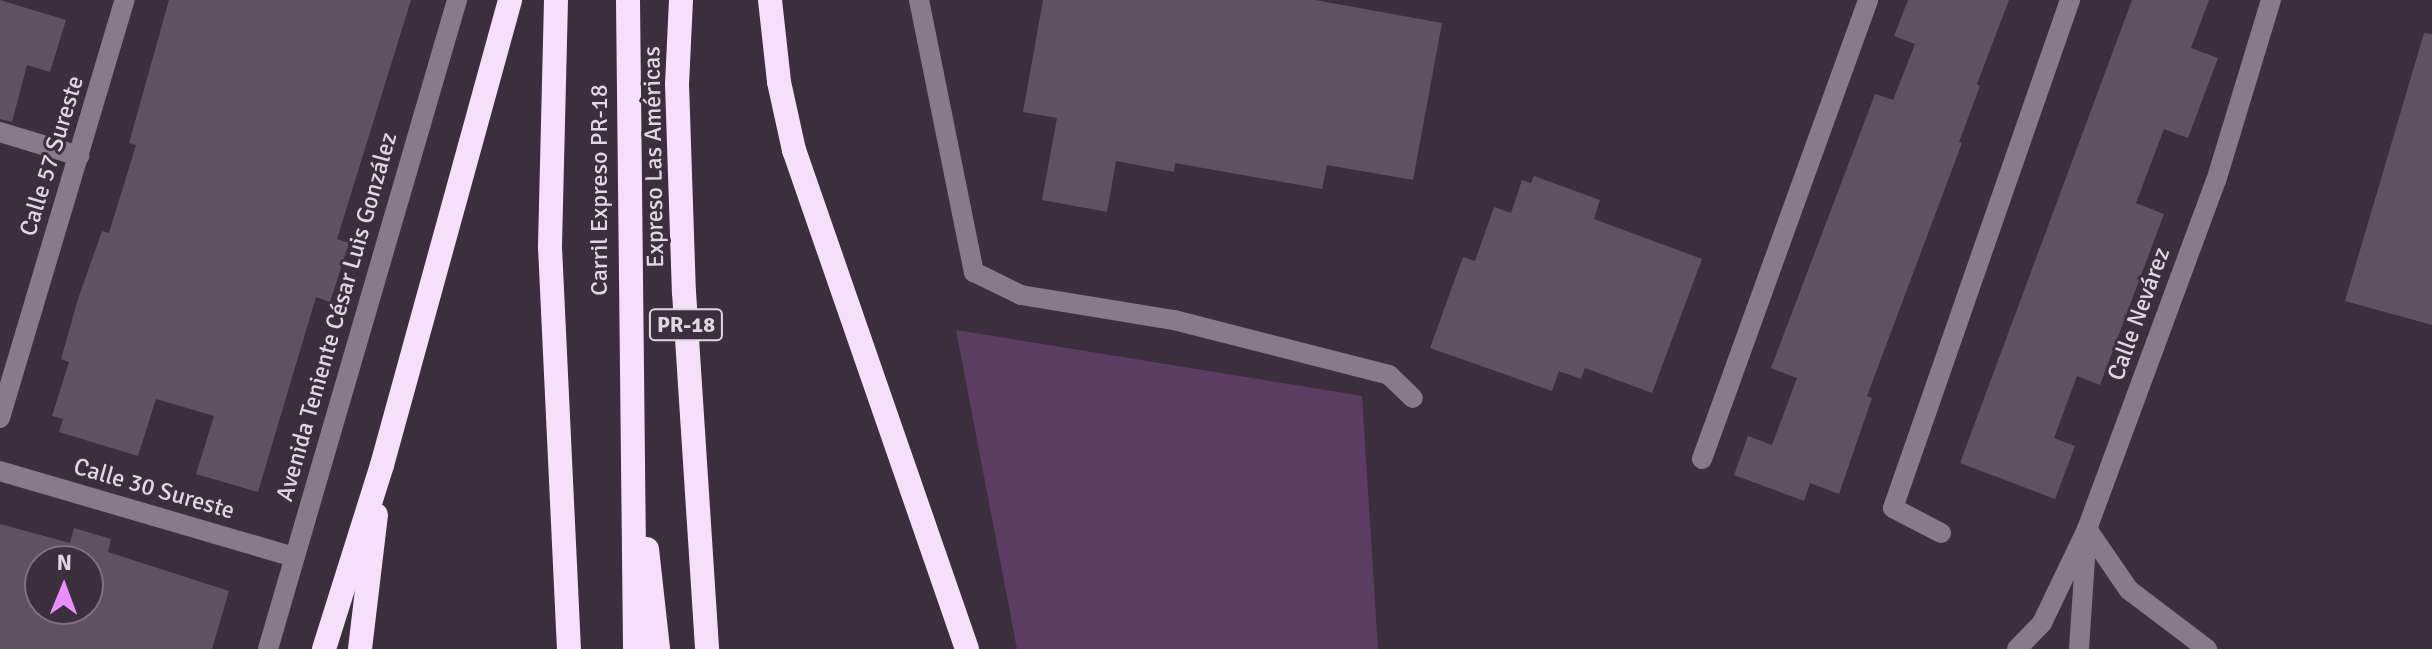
<!DOCTYPE html>
<html>
<head>
<meta charset="utf-8">
<style>
	body { margin:0 }
	#map { position:relative; width:2432px; height:649px; overflow:hidden; background:#3b2e3d; font-family:Signika,sans-serif }
	div>[style] { position:absolute }
	.green>* { inset:0; background:#5c3d62 }
	.building>* { inset:0; background:#5e5161 }
	.minor>* { height:20px; margin:-10px; padding:0 10px; transform-origin:10px; border-radius:10px; background:#88798b }
	.highway>* { height:24px; margin:-12px; padding:0 12px; transform-origin:12px; border-radius:12px; background:#f6dffb }
	span { translate:-50% -50%; white-space:nowrap; text-align:center; line-height:1.15; -webkit-text-stroke:6px #3b2e3d; paint-order:stroke }
	.shield-label span { padding:2px 6px; background:#3b2e3d; border:2px solid; border-radius:6px; -webkit-text-stroke-width:0 }
	.shield-label { font-size:22px; color:#dfd7e1; font-weight:700 }
	.street-label { font-size:24px; color:#dfd7e1 }
	.north { position:absolute; left:24px; top:545px; width:80px; height:80px; box-sizing:border-box; background:#3b2e3d; border:2px solid #7d727f; border-radius:50%; rotate:1deg; font-size:22px; font-weight:700; line-height:32px; text-align:center; color:#dfd7e1 }
	.north::after { content:''; display:block; margin:auto; width:28px; height:36px; background:#ea8dfd; clip-path:polygon(50% 0,100% 100%,50% 72%,0 100%) }
</style>
</head>
<body>
<div id="map">
	<div class="green">
		<div style="clip-path:polygon(956px 330px,1362px 396px,1378px 649px,1017px 649px)"></div>
	</div>
	<div class="building">
		<div style="clip-path:polygon(0 0,66px 20px,50px 72px,27px 65px,12px 122px,0 119px)"></div>
		<div style="clip-path:polygon(169px 0,411px 0,337px 239px,349px 243px,330px 302px,316px 297px,258px 492px,196px 474px,214px 416px,156px 399px,138px 456px,59px 432px,63px 419px,52px 416px,69px 362px,61px 359px,78px 299px,102px 231px,109px 233px,136px 145px,129px 143px)"></div>
		<div style="clip-path:polygon(1043px 0,1315px 0,1442px 23px,1413px 180px,1327px 165px,1322px 189px,1175px 163px,1174px 172px,1116px 161px,1107px 212px,1042px 200px,1057px 118px,1023px 112px)"></div>
		<div style="clip-path:polygon(1908px 0,2009px 0,1977px 84px,1980px 86px,1959px 142px,1962px 143px,1867px 396px,1872px 398px,1839px 494px,1810px 483px,1804px 501px,1734px 475px,1748px 436px,1772px 445px,1797px 378px,1771px 368px,1875px 94px,1893px 100px,1915px 44px,1894px 36px)"></div>
		<div style="clip-path:polygon(2132px 0,2209px 0,2191px 48px,2218px 58px,2188px 138px,2164px 129px,2136px 203px,2164px 214px,2100px 385px,2077px 376px,2054px 438px,2075px 446px,2055px 499px,1960px 463px)"></div>
		<div style="clip-path:polygon(2424px 33px,2432px 34px,2432px 325px,2345px 301px)"></div>
		<div style="clip-path:polygon(1534px 176px,1600px 200px,1594px 219px,1702px 259px,1652px 393px,1585px 368px,1581px 379px,1559px 371px,1552px 391px,1430px 348px,1463px 257px,1475px 261px,1494px 207px,1511px 213px,1522px 180px,1531px 183px)"></div>
		<div style="clip-path:polygon(evenodd,0 524px,70px 543px,74px 528px,111px 539px,108px 552px,229px 591px,212px 649px,0 649px,0 524px,40px 561px,88px 561px,88px 609px,40px 609px,40px 561px)"></div>
	</div>
	<div class="minor">
		<div style="left:919px;top:0;width:278px;rotate:78.6deg"></div>
		<div style="left:974px;top:272px;width:52px;rotate:26.1deg"></div>
		<div style="left:1021px;top:295px;width:155px;rotate:9.3deg"></div>
		<div style="left:1174px;top:320px;width:222px;rotate:14.3deg"></div>
		<div style="left:1389px;top:375px;width:33px;rotate:44deg"></div>
		<div style="left:0;top:132px;width:83px;rotate:16.9deg"></div>
		<div style="left:0;top:418px;width:436px;rotate:-73.4deg"></div>
		<div style="left:1702px;top:459px;width:488px;rotate:-70.1deg"></div>
		<div style="left:0;top:471px;width:306px;rotate:16.3deg"></div>
		<div style="left:1941px;top:533px;width:54px;rotate:-152.5deg"></div>
		<div style="left:1893px;top:508px;width:538px;rotate:-70.79deg"></div>
		<div style="left:268px;top:649px;width:676px;rotate:-73.76deg"></div>
		<div style="left:2017px;top:649px;width:36px;rotate:-46deg"></div>
		<div style="left:2042px;top:623px;width:104px;rotate:-64.4deg"></div>
		<div style="left:2087px;top:529px;width:74px;rotate:55.5deg"></div>
		<div style="left:2129px;top:590px;width:98px;rotate:37.1deg"></div>
		<div style="left:2079px;top:649px;width:120px;rotate:-86.2deg"></div>
		<div style="left:2087px;top:529px;width:371px;rotate:-69.7deg"></div>
		<div style="left:2216px;top:181px;width:189px;rotate:-73.1deg"></div>
	</div>
	<div class="highway">
		<div style="left:556px;top:0;width:247px;rotate:91.4deg"></div>
		<div style="left:550px;top:247px;width:402px;rotate:87.3deg"></div>
		<div style="left:628px;top:0;width:649px;rotate:89.38deg"></div>
		<div style="left:681px;top:0;width:84px;rotate:92.7deg"></div>
		<div style="left:677px;top:84px;width:208px;rotate:88.1deg"></div>
		<div style="left:684px;top:292px;width:358px;rotate:86.3deg"></div>
		<div style="left:770px;top:0;width:82px;rotate:83.7deg"></div>
		<div style="left:779px;top:82px;width:70px;rotate:77.6deg"></div>
		<div style="left:794px;top:150px;width:528px;rotate:70.88deg"></div>
		<div style="left:647px;top:549px;width:101px;rotate:83.7deg"></div>
		<div style="left:324px;top:649px;width:193px;rotate:-72.5deg"></div>
		<div style="left:382px;top:465px;width:482px;rotate:-74.6deg"></div>
		<div style="left:360px;top:649px;width:135px;rotate:-83.2deg"></div>
	</div>
	<div class="shield-label">
		<span style="left:686px;top:325px">PR-18</span>
	</div>
	<div class="street-label">
		<span style="left:52px;top:156px;rotate:-73deg">Calle 57 Sureste</span>
		<span style="left:654px;top:157px;rotate:-91deg">Expreso Las Américas</span>
		<span style="left:600px;top:190px;rotate:-90deg">Carril Expreso PR-18</span>
		<span style="left:2139px;top:314px;rotate:-70deg">Calle Nevárez</span>
		<span style="left:337px;top:317px;rotate:-74deg">Avenida Teniente César Luis González</span>
		<span style="left:154px;top:489px;rotate:16deg">Calle 30 Sureste</span>
	</div>
	<div class="north">N</div>
</div>
</body>
</html>
